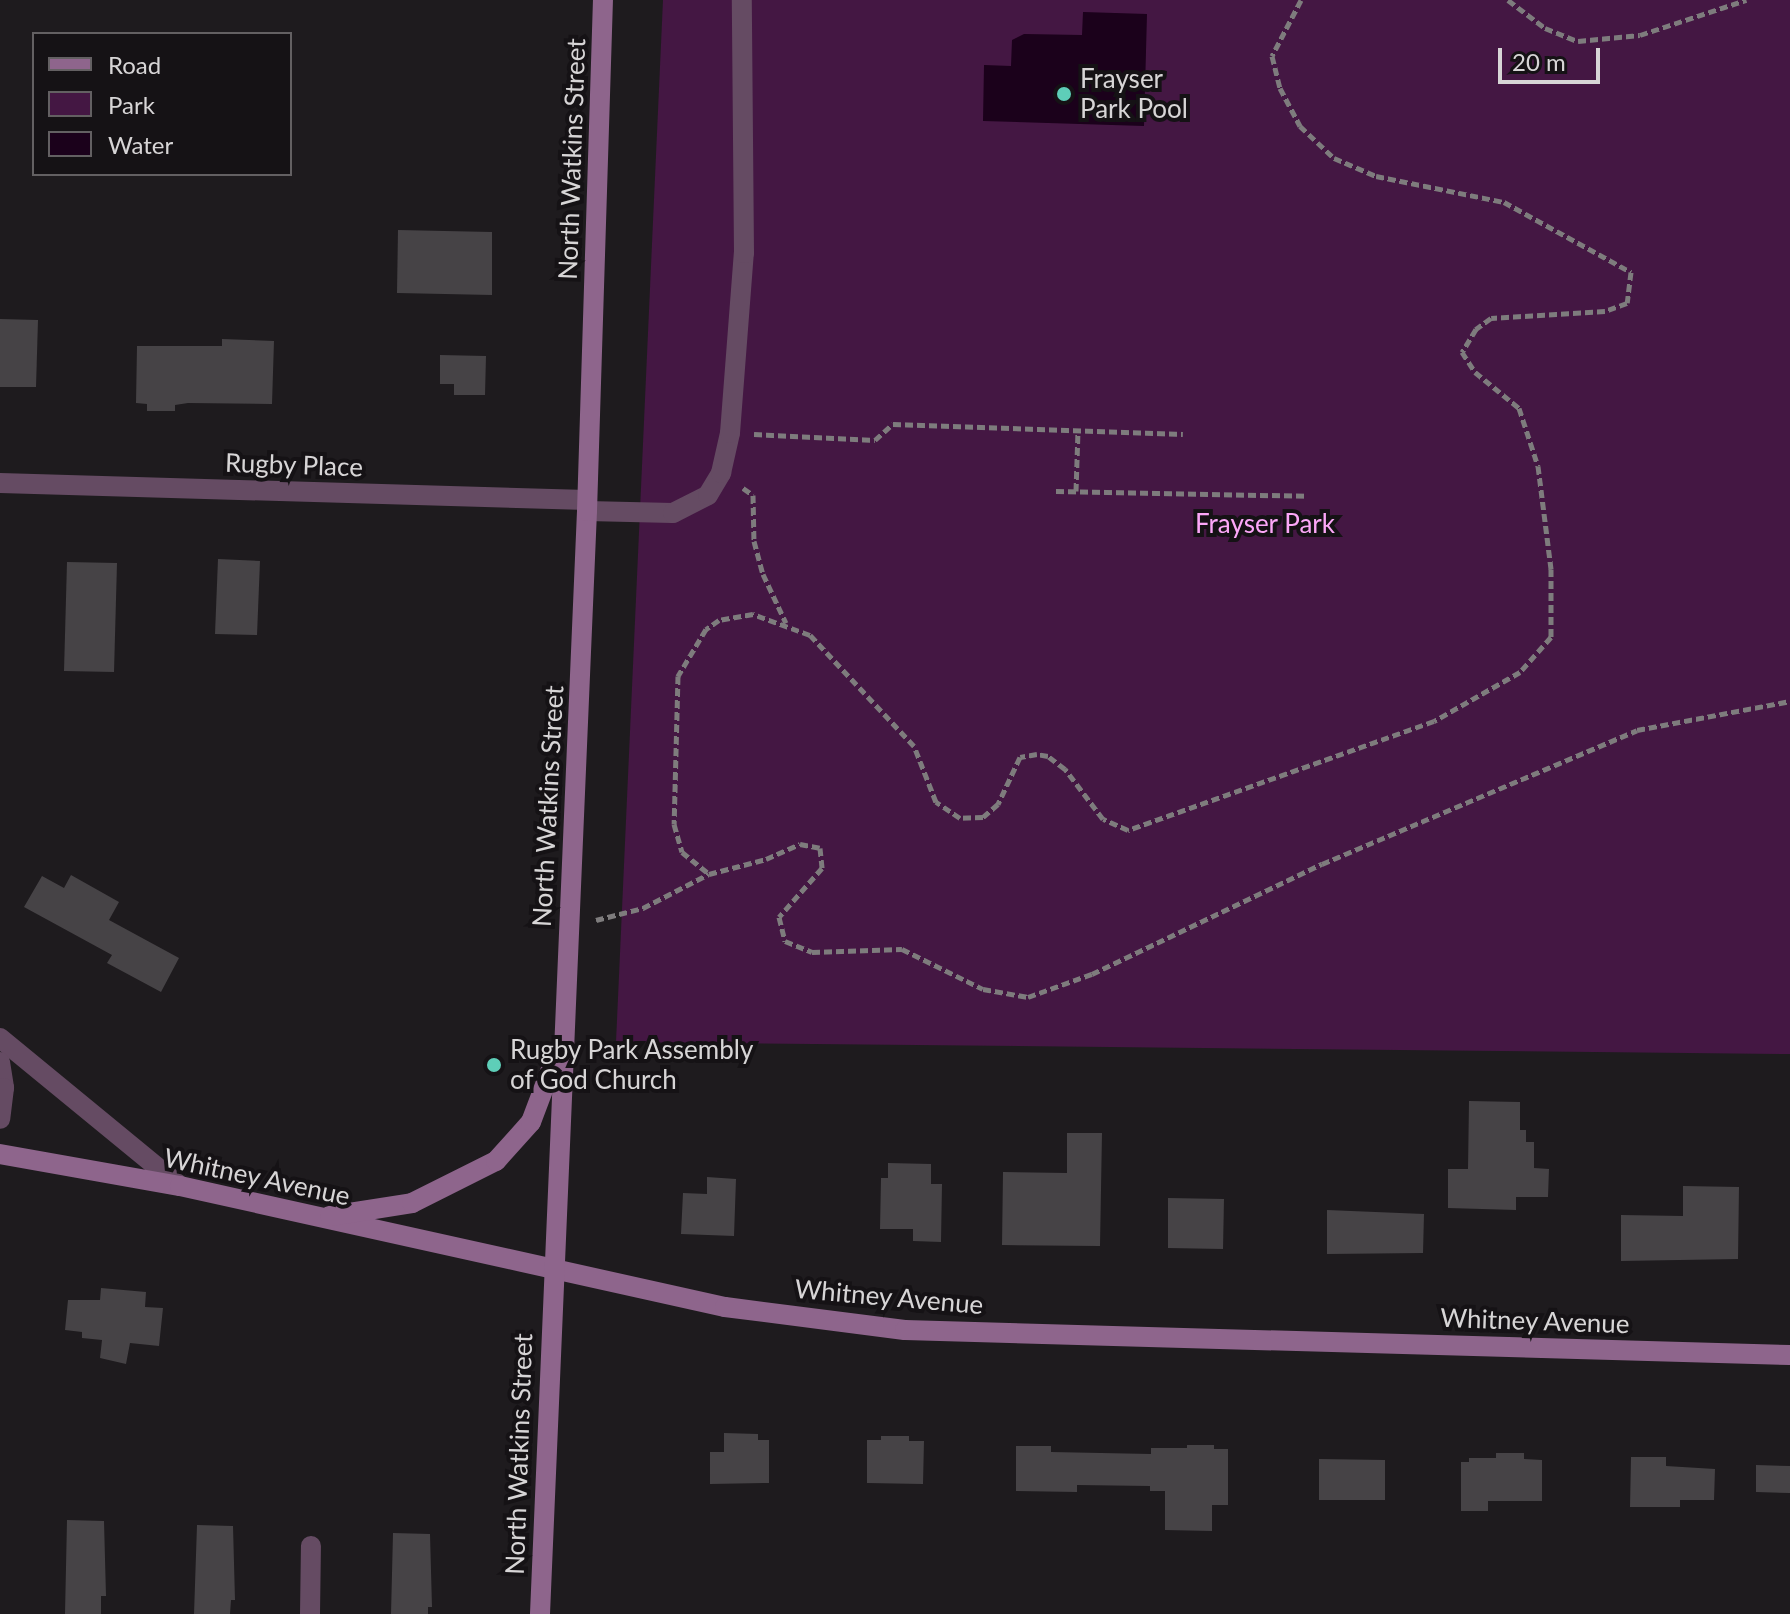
<!DOCTYPE html>
<html>
<head>
<meta charset="utf-8">
<style>
	body { margin:0 }
	#map { position:relative; width:1790px; height:1614px; overflow:hidden; background:#1e1b1e; font-family:Lato,sans-serif }
	div>[style] { position:absolute }
	.green>* { inset:0; background:#441743 }
	.water>* { inset:0; background:#1b011b }
	.building>* { inset:0; background:#464346 }
	.path>* { height:5px; margin-top:-2.5px; transform-origin:0; background:repeating-linear-gradient(90deg,#7e7c7d 0 8px,transparent 0 12px) }
	.service>* { height:20px; margin:-10px; padding:0 10px; transform-origin:10px; border-radius:10px; background:#654b63 }
	.minor>* { height:20px; margin:-10px; padding:0 10px; transform-origin:10px; border-radius:10px; background:#654b63 }
	.secondary>* { height:20px; margin:-10px; padding:0 10px; transform-origin:10px; border-radius:10px; background:#8e658c }
	.dots>* { width:22px; height:22px; translate:-50% -50%; box-sizing:border-box; border:4px solid #151215; border-radius:50% }
	span { translate:-50% -50%; white-space:nowrap; text-align:center; line-height:1.15; -webkit-text-stroke:8px #151215; paint-order:stroke }
	.poi-label { font-size:26px; color:#d7d5d6 }
	.left { translate:0 -50%; text-align:left }
	.street-label { font-size:26px; color:#d7d5d6 }
	.park-label { font-size:26px; color:#fca7f8 }
	.legend { position:absolute; left:32px; top:32px; width:260px; height:144px; box-sizing:border-box; background:#151215; border:2px solid #636062; margin:0; padding:10px 14px; list-style:none; font-size:24px; color:#d7d5d6 }
	.legend li { display:flex; align-items:center; gap:16px; height:40px }
	.legend b { width:40px; border:2px solid #636062 }
	.scale { position:absolute; left:1498px; top:48px; width:102px; height:36px; box-sizing:border-box; border:4px solid #d7d5d6; border-top:0; padding-left:10px; font-size:24px; line-height:28px; white-space:nowrap; color:#d7d5d6; -webkit-text-stroke:6px #151215; paint-order:stroke }
</style>
</head>
<body>
<div id="map">
	<div class="green">
		<div style="clip-path:polygon(663px 0,1790px 0,1790px 1054px,616px 1042px)"></div>
	</div>
	<div class="water">
		<div style="clip-path:polygon(1083px 12px,1147px 14px,1144px 126px,983px 121px,984px 65px,1011px 66px,1012px 40px,1024px 34px,1082px 35px)"></div>
	</div>
	<div class="building">
		<div style="clip-path:polygon(398px 230px,492px 232px,492px 295px,397px 293px)"></div>
		<div style="clip-path:polygon(0 319px,38px 320px,36px 387px,0 387px)"></div>
		<div style="clip-path:polygon(222px 339px,274px 341px,272px 404px,188px 403px,175px 405px,175px 411px,147px 411px,147px 404px,136px 403px,137px 346px,222px 346px)"></div>
		<div style="clip-path:polygon(440px 355px,486px 356px,485px 395px,454px 395px,454px 384px,440px 384px)"></div>
		<div style="clip-path:polygon(218px 559px,260px 561px,257px 635px,215px 634px)"></div>
		<div style="clip-path:polygon(67px 562px,117px 563px,114px 672px,64px 671px)"></div>
		<div style="clip-path:polygon(71px 875px,119px 902px,109px 920px,179px 958px,161px 992px,107px 963px,112px 955px,24px 907px,42px 876px,64px 888px)"></div>
		<div style="clip-path:polygon(1469px 1101px,1520px 1102px,1520px 1130px,1526px 1130px,1526px 1142px,1534px 1142px,1534px 1168px,1549px 1169px,1548px 1197px,1516px 1197px,1516px 1210px,1448px 1208px,1448px 1169px,1468px 1169px)"></div>
		<div style="clip-path:polygon(1067px 1133px,1102px 1133px,1100px 1246px,1002px 1245px,1003px 1172px,1067px 1173px)"></div>
		<div style="clip-path:polygon(888px 1163px,931px 1164px,931px 1184px,942px 1184px,941px 1242px,913px 1241px,913px 1229px,880px 1229px,881px 1178px,888px 1178px)"></div>
		<div style="clip-path:polygon(707px 1177px,736px 1179px,734px 1236px,681px 1234px,683px 1193px,707px 1194px)"></div>
		<div style="clip-path:polygon(1683px 1186px,1739px 1187px,1738px 1259px,1621px 1261px,1621px 1215px,1683px 1216px)"></div>
		<div style="clip-path:polygon(1168px 1198px,1224px 1199px,1223px 1249px,1168px 1248px)"></div>
		<div style="clip-path:polygon(1327px 1210px,1424px 1214px,1423px 1253px,1327px 1254px)"></div>
		<div style="clip-path:polygon(101px 1288px,146px 1292px,145px 1307px,163px 1308px,159px 1346px,130px 1343px,126px 1364px,100px 1358px,102px 1340px,82px 1338px,82px 1332px,65px 1330px,68px 1300px,100px 1300px)"></div>
		<div style="clip-path:polygon(724px 1433px,758px 1434px,758px 1440px,769px 1440px,769px 1483px,710px 1484px,710px 1452px,724px 1452px)"></div>
		<div style="clip-path:polygon(881px 1436px,909px 1436px,909px 1441px,924px 1441px,923px 1484px,867px 1483px,867px 1440px,881px 1440px)"></div>
		<div style="clip-path:polygon(1187px 1445px,1214px 1445px,1214px 1449px,1228px 1449px,1228px 1505px,1212px 1505px,1212px 1531px,1165px 1530px,1165px 1491px,1150px 1491px,1150px 1486px,1077px 1485px,1077px 1492px,1016px 1491px,1016px 1446px,1051px 1446px,1051px 1452px,1151px 1454px,1151px 1448px,1187px 1448px)"></div>
		<div style="clip-path:polygon(1496px 1453px,1524px 1453px,1524px 1459px,1542px 1460px,1542px 1501px,1488px 1501px,1488px 1511px,1461px 1511px,1461px 1462px,1469px 1462px,1469px 1458px,1496px 1458px)"></div>
		<div style="clip-path:polygon(1631px 1457px,1666px 1457px,1666px 1466px,1715px 1469px,1714px 1500px,1680px 1500px,1680px 1507px,1630px 1507px)"></div>
		<div style="clip-path:polygon(1319px 1459px,1385px 1460px,1385px 1500px,1319px 1500px)"></div>
		<div style="clip-path:polygon(1756px 1465px,1790px 1466px,1790px 1493px,1756px 1492px)"></div>
		<div style="clip-path:polygon(67px 1520px,104px 1521px,106px 1596px,101px 1596px,101px 1614px,65px 1614px)"></div>
		<div style="clip-path:polygon(197px 1525px,233px 1526px,235px 1600px,231px 1600px,230px 1614px,194px 1614px)"></div>
		<div style="clip-path:polygon(393px 1533px,430px 1534px,432px 1607px,428px 1607px,428px 1614px,391px 1614px)"></div>
	</div>
	<div class="path">
		<div style="left:1301px;top:0;width:63px;rotate:117.4deg"></div>
		<div style="left:1272px;top:56px;width:33px;rotate:76deg"></div>
		<div style="left:1280px;top:88px;width:43px;rotate:62.2deg"></div>
		<div style="left:1300px;top:126px;width:47px;rotate:43.3deg"></div>
		<div style="left:1334px;top:158px;width:46px;rotate:23.2deg"></div>
		<div style="left:1376px;top:176px;width:131px;rotate:11.5deg"></div>
		<div style="left:1504px;top:202px;width:145px;rotate:28.9deg"></div>
		<div style="left:1631px;top:272px;width:31px;rotate:97deg"></div>
		<div style="left:1627px;top:303px;width:23px;rotate:160deg"></div>
		<div style="left:1605px;top:311px;width:114px;rotate:176.5deg"></div>
		<div style="left:1491px;top:318px;width:19px;rotate:144deg"></div>
		<div style="left:1476px;top:329px;width:27px;rotate:121deg"></div>
		<div style="left:1462px;top:352px;width:24px;rotate:57deg"></div>
		<div style="left:1475px;top:372px;width:57px;rotate:39.3deg"></div>
		<div style="left:1519px;top:408px;width:61px;rotate:71.9deg"></div>
		<div style="left:1538px;top:466px;width:104px;rotate:82.8deg"></div>
		<div style="left:1551px;top:569px;width:68px;rotate:90deg"></div>
		<div style="left:1551px;top:637px;width:47px;rotate:131.5deg"></div>
		<div style="left:1520px;top:672px;width:99px;rotate:150.3deg"></div>
		<div style="left:1434px;top:721px;width:325px;rotate:160.4deg"></div>
		<div style="left:1128px;top:830px;width:27px;rotate:-156deg"></div>
		<div style="left:1103px;top:819px;width:63px;rotate:-127.2deg"></div>
		<div style="left:1065px;top:769px;width:21px;rotate:-143deg"></div>
		<div style="left:1048px;top:756px;width:11px;rotate:-170deg"></div>
		<div style="left:1037px;top:754px;width:17px;rotate:170deg"></div>
		<div style="left:1020px;top:757px;width:52px;rotate:115.1deg"></div>
		<div style="left:998px;top:804px;width:20px;rotate:139deg"></div>
		<div style="left:983px;top:817px;width:23px;rotate:178deg"></div>
		<div style="left:960px;top:818px;width:29px;rotate:-146deg"></div>
		<div style="left:936px;top:802px;width:60px;rotate:-111.4deg"></div>
		<div style="left:914px;top:746px;width:152px;rotate:-133.1deg"></div>
		<div style="left:810px;top:635px;width:61px;rotate:-159.8deg"></div>
		<div style="left:753px;top:614px;width:35px;rotate:170deg"></div>
		<div style="left:719px;top:620px;width:16px;rotate:145deg"></div>
		<div style="left:706px;top:629px;width:55px;rotate:120.8deg"></div>
		<div style="left:678px;top:676px;width:148px;rotate:91.5deg"></div>
		<div style="left:674px;top:824px;width:29px;rotate:74deg"></div>
		<div style="left:682px;top:852px;width:35px;rotate:39deg"></div>
		<div style="left:709px;top:874px;width:59px;rotate:-14.7deg"></div>
		<div style="left:766px;top:859px;width:37px;rotate:-24deg"></div>
		<div style="left:800px;top:844px;width:20px;rotate:11deg"></div>
		<div style="left:820px;top:848px;width:20px;rotate:84deg"></div>
		<div style="left:822px;top:868px;width:65px;rotate:131.3deg"></div>
		<div style="left:779px;top:917px;width:25px;rotate:76deg"></div>
		<div style="left:785px;top:941px;width:29px;rotate:22deg"></div>
		<div style="left:812px;top:952px;width:90px;rotate:-1.9deg"></div>
		<div style="left:902px;top:949px;width:90px;rotate:26.3deg"></div>
		<div style="left:983px;top:989px;width:46px;rotate:10.1deg"></div>
		<div style="left:1028px;top:997px;width:68px;rotate:-19.8deg"></div>
		<div style="left:1092px;top:974px;width:255px;rotate:-25.6deg"></div>
		<div style="left:1322px;top:864px;width:342px;rotate:-23deg"></div>
		<div style="left:1637px;top:730px;width:156px;rotate:-10.7deg"></div>
		<div style="left:1508px;top:0;width:46px;rotate:37.1deg"></div>
		<div style="left:1545px;top:28px;width:35px;rotate:22deg"></div>
		<div style="left:1578px;top:41px;width:62px;rotate:-5.5deg"></div>
		<div style="left:1640px;top:35px;width:112px;rotate:-18.3deg"></div>
		<div style="left:754px;top:434px;width:121px;rotate:2.8deg"></div>
		<div style="left:875px;top:440px;width:24px;rotate:-42deg"></div>
		<div style="left:893px;top:424px;width:290px;rotate:2deg"></div>
		<div style="left:743px;top:488px;width:12px;rotate:35deg"></div>
		<div style="left:753px;top:495px;width:46px;rotate:88.8deg"></div>
		<div style="left:754px;top:541px;width:34px;rotate:75deg"></div>
		<div style="left:763px;top:574px;width:54px;rotate:64.9deg"></div>
		<div style="left:1056px;top:491px;width:252px;rotate:1.1deg"></div>
		<div style="left:1076px;top:491px;width:61px;rotate:-88.1deg"></div>
		<div style="left:596px;top:920px;width:49px;rotate:-14.3deg"></div>
		<div style="left:643px;top:908px;width:74px;rotate:-27.3deg"></div>
	</div>
	<div class="service">
		<div style="left:587px;top:511px;width:86px;rotate:1.3deg"></div>
		<div style="left:673px;top:513px;width:39px;rotate:-27deg"></div>
		<div style="left:708px;top:495px;width:26px;rotate:-59deg"></div>
		<div style="left:721px;top:473px;width:41px;rotate:-77.3deg"></div>
		<div style="left:730px;top:433px;width:181px;rotate:-85.6deg"></div>
		<div style="left:744px;top:253px;width:253px;rotate:-90.5deg"></div>
	</div>
	<div class="minor">
		<div style="left:0;top:483px;width:587px;rotate:1.66deg"></div>
		<div style="left:0;top:1038px;width:233px;rotate:39.4deg"></div>
		<div style="left:0;top:1062px;width:26px;rotate:81deg"></div>
		<div style="left:4px;top:1088px;width:31px;rotate:97deg"></div>
		<div style="left:310px;top:1614px;width:68px;rotate:-89.2deg"></div>
	</div>
	<div class="secondary">
		<div style="left:0;top:1154px;width:183px;rotate:10.1deg"></div>
		<div style="left:180px;top:1186px;width:558px;rotate:12.52deg"></div>
		<div style="left:725px;top:1307px;width:181px;rotate:7.3deg"></div>
		<div style="left:905px;top:1330px;width:885px;rotate:1.62deg"></div>
		<div style="left:330px;top:1216px;width:83px;rotate:-9deg"></div>
		<div style="left:412px;top:1203px;width:94px;rotate:-26.6deg"></div>
		<div style="left:496px;top:1161px;width:52px;rotate:-48.1deg"></div>
		<div style="left:531px;top:1122px;width:71px;rotate:-69.3deg"></div>
		<div style="left:540px;top:1614px;width:1104px;rotate:-87.56deg"></div>
		<div style="left:587px;top:511px;width:511px;rotate:-88.21deg"></div>
	</div>
	<div class="dots">
		<div style="left:1064px;top:94px;background:#5eceb8"></div>
		<div style="left:494px;top:1065px;background:#5eceb8"></div>
	</div>
	<div class="poi-label">
		<span class="left" style="left:1080px;top:94px">Frayser<br>Park Pool</span>
		<span class="left" style="left:510px;top:1065px">Rugby Park Assembly<br>of God Church</span>
	</div>
	<div class="street-label">
		<span style="left:572px;top:159px;rotate:-88deg">North Watkins Street</span>
		<span style="left:294px;top:465px;rotate:2deg">Rugby Place</span>
		<span style="left:548px;top:806px;rotate:-87deg">North Watkins Street</span>
		<span style="left:257px;top:1177px;rotate:12deg">Whitney Avenue</span>
		<span style="left:889px;top:1297px;rotate:5deg">Whitney Avenue</span>
		<span style="left:1535px;top:1321px;rotate:2deg">Whitney Avenue</span>
		<span style="left:519px;top:1454px;rotate:-88deg">North Watkins Street</span>
	</div>
	<div class="park-label">
		<span style="left:1265px;top:524px">Frayser Park</span>
	</div>
	<ul class="legend">
	<li><b style="height:10px;background:#8e658c"></b>Road</li>
	<li><b style="height:22px;background:#441743"></b>Park</li>
	<li><b style="height:22px;background:#1b011b"></b>Water</li>
	</ul>
	<div class="scale">20 m</div>
</div>
</body>
</html>
